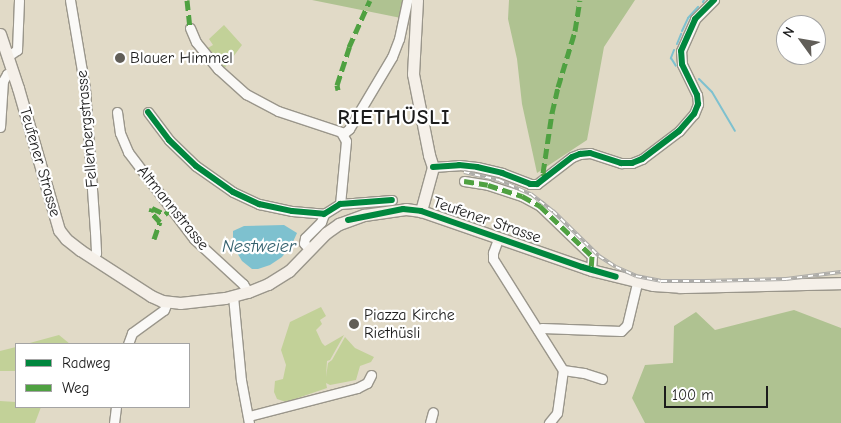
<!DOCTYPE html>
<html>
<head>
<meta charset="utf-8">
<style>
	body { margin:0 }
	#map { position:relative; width:841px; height:423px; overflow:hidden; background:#e1dac7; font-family:"Comic Neue",sans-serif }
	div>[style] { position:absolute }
	.green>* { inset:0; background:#c2d198 }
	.forest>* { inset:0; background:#afc291 }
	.water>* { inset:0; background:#7ec1cf }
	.stream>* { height:2px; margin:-1px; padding:0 1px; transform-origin:1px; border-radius:1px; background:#7ec1cf }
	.roads { filter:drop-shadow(1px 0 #9a968b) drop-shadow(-1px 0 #9a968b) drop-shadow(0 1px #9a968b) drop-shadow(0 -1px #9a968b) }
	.street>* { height:9px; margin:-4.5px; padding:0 4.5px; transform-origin:4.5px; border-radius:4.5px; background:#faf9f7 }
	.secondary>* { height:11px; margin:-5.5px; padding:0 5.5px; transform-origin:5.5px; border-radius:5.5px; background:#f5f0e9 }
	.rail>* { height:4px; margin-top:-2px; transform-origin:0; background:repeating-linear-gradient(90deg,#fff 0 5.5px,#adaca9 0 11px); box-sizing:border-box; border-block:1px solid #adaca9 }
	.quiet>* { height:5px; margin-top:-2.5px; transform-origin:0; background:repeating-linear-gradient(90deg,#4fa141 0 10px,transparent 0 15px) }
	.cycleway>* { height:6px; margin:-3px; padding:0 3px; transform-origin:3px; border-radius:3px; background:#00873e }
	.dots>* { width:14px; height:14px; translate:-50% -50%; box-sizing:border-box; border:2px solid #fff; border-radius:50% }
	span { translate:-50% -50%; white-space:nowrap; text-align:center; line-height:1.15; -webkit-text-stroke:4.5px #fff; paint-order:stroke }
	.poi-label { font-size:16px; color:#1c1c1c }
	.left { translate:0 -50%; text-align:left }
	.street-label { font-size:16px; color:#1c1c1c }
	.water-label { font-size:18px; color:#35616e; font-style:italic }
	.district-label { font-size:21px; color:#1c1c1c; font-weight:700; letter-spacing:1px }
	.legend { position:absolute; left:15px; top:343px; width:175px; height:65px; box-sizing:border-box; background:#fff; border:1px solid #a4a4a4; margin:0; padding:6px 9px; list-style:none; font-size:15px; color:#1c1c1c }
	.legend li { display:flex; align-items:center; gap:10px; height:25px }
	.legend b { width:25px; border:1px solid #a4a4a4 }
	.north { position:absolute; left:776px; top:15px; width:50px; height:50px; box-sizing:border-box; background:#fff; border:1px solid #a4a4a4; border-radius:50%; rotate:302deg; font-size:14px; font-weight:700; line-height:20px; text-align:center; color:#1c1c1c }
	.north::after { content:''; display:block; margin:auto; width:18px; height:22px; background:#615e58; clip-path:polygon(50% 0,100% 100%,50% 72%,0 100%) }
	.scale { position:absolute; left:664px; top:386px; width:104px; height:22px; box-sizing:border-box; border:2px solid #1c1c1c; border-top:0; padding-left:6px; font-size:15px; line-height:18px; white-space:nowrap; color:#1c1c1c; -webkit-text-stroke:4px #fff; paint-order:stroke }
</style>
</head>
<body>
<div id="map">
	<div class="green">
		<div style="clip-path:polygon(224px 25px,242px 45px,224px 69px,206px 49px,213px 45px,209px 39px)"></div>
		<div style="clip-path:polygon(321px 307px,326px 316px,320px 320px,322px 324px,316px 330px,322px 343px,325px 346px,344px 335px,330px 360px,327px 361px,326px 377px,328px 363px,332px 360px,345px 337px,355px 348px,374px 357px,371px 362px,360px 366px,356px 380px,330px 385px,326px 383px,327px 388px,286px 402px,277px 399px,274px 392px,275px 381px,283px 379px,286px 365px,281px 350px,290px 322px)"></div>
		<div style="clip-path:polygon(59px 335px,70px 344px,26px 344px)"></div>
		<div style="clip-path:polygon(16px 347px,16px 371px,0 371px,0 351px)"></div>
		<div style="clip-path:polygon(0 401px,16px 402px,16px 407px,41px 407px,35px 423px,0 423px)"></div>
	</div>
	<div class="forest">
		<div style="clip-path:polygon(312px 0,404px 0,401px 18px)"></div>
		<div style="clip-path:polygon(509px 0,635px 0,604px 47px,587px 140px,537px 173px,522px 104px,517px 59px,508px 19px)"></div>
		<div style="clip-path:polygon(794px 310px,841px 328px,841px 423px,645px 423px,632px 398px,645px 365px,673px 363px,674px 326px,696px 312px,715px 330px)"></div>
	</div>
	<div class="water">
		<div style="clip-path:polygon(284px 225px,297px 233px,292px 244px,282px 257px,270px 265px,258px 269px,252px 269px,242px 261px,233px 246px,233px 231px,244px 226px)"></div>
	</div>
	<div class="stream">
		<div style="left:703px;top:2px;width:2px;rotate:-63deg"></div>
		<div style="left:682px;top:31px;width:14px;rotate:-65deg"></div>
		<div style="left:688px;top:18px;width:15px;rotate:-48deg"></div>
		<div style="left:677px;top:44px;width:11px;rotate:-68deg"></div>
		<div style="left:674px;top:50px;width:9px;rotate:111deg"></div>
		<div style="left:671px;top:58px;width:9px;rotate:58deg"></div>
		<div style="left:699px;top:79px;width:18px;rotate:45deg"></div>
		<div style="left:712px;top:92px;width:45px;rotate:59.5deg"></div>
	</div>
	<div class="roads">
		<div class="street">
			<div style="left:70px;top:0;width:90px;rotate:80.4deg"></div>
			<div style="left:85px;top:89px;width:143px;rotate:86deg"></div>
			<div style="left:95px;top:232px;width:21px;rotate:87deg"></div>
			<div style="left:96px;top:253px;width:6px;rotate:121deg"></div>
			<div style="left:190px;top:28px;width:15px;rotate:67deg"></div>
			<div style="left:196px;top:42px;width:35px;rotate:51deg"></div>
			<div style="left:218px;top:69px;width:38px;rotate:42deg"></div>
			<div style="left:246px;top:94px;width:36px;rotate:28deg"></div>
			<div style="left:278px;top:111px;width:66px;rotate:18.4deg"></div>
			<div style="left:341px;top:132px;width:10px;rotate:61deg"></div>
			<div style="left:346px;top:141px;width:63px;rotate:95.4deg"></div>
			<div style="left:8px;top:56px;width:11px;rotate:-34deg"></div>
			<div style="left:17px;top:50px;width:50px;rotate:-87.7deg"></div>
			<div style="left:117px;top:112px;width:21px;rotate:82deg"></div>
			<div style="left:120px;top:133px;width:21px;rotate:67deg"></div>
			<div style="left:128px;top:152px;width:109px;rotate:52.8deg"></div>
			<div style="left:194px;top:239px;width:67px;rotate:42.6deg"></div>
			<div style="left:243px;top:284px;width:9px;rotate:58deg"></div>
			<div style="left:148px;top:112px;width:35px;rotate:53deg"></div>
			<div style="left:169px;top:140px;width:37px;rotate:44deg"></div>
			<div style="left:196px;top:166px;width:45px;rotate:35.1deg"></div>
			<div style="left:233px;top:192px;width:29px;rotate:25deg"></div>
			<div style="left:259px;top:204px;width:34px;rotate:12deg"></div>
			<div style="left:292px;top:211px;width:32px;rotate:5deg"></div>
			<div style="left:324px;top:214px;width:19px;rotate:-32deg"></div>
			<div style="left:340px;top:204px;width:52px;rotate:-4.4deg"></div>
			<div style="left:0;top:127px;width:46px;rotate:-86.3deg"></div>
			<div style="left:3px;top:81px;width:8px;rotate:-60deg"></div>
			<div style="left:7px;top:74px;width:6px;rotate:-18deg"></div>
			<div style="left:343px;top:134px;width:8px;rotate:-40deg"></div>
			<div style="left:349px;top:129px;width:84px;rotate:-59.2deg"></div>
			<div style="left:392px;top:57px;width:19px;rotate:-69deg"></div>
			<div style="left:399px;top:39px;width:40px;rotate:-78deg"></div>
			<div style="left:433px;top:167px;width:26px;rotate:-4deg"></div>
			<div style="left:459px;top:165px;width:18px;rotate:6deg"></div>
			<div style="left:477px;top:167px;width:26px;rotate:13deg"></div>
			<div style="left:502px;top:173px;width:30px;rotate:21deg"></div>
			<div style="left:530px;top:184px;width:7px"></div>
			<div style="left:537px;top:184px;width:44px;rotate:-37.6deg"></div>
			<div style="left:572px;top:157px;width:9px;rotate:-21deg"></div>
			<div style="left:580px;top:154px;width:10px;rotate:-6deg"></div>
			<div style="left:590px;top:153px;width:33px;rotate:18deg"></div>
			<div style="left:621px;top:163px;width:11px"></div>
			<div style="left:632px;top:163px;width:11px;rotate:-22deg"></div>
			<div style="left:642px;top:159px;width:46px;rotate:-37.1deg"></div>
			<div style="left:679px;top:131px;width:23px;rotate:-49deg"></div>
			<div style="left:694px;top:114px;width:11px;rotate:-68deg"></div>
			<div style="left:698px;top:104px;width:9px;rotate:-96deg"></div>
			<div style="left:697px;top:95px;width:34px;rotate:-116deg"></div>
			<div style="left:682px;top:64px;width:13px;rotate:-94deg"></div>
			<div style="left:681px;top:51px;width:35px;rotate:-66deg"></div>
			<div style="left:695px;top:19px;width:27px;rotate:-45deg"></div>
			<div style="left:464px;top:181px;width:24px;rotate:9deg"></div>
			<div style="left:488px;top:185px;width:36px;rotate:18deg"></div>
			<div style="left:522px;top:196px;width:21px;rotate:29deg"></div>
			<div style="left:540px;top:206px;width:72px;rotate:43.9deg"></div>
			<div style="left:592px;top:256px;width:14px;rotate:94deg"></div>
			<div style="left:498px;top:239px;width:15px;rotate:110deg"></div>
			<div style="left:493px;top:253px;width:6px;rotate:90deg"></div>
			<div style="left:493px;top:259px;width:131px;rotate:57.8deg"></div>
			<div style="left:563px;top:370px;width:43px;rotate:97.9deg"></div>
			<div style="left:557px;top:413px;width:13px;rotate:129deg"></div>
			<div style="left:310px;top:250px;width:9px;rotate:-131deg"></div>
			<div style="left:304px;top:243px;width:5px;rotate:-79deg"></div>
			<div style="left:305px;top:238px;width:23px;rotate:-45deg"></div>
			<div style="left:321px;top:222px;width:9px;rotate:-69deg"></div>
			<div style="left:233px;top:296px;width:84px;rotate:84.6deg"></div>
			<div style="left:241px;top:380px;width:44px;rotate:79.5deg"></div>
			<div style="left:538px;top:330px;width:4px;rotate:-27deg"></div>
			<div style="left:542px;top:328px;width:79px;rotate:2.2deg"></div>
			<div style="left:621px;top:331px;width:8px;rotate:-45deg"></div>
			<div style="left:627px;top:325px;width:43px;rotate:-76.6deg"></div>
			<div style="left:128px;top:344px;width:12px;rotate:-70deg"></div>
			<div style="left:132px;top:333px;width:39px;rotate:-36deg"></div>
			<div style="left:164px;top:310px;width:9px;rotate:-69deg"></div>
			<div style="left:563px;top:370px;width:21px;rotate:8deg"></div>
			<div style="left:584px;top:373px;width:19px;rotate:18deg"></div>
			<div style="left:249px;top:416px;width:112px;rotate:-14.5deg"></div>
			<div style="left:357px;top:388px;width:11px;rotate:-27deg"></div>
			<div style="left:367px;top:383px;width:9px;rotate:-63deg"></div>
			<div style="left:114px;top:423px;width:16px;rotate:-83deg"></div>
			<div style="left:430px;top:423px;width:11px;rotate:-75deg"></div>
		</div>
		<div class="secondary">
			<div style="left:417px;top:0;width:74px;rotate:93.1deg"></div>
			<div style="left:413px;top:74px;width:83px;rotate:78.8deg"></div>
			<div style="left:429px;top:155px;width:13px;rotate:72deg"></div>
			<div style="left:433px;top:167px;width:46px;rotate:105.3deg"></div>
			<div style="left:0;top:34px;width:57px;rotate:71.6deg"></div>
			<div style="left:18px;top:88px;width:148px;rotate:73.9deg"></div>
			<div style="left:59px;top:230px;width:11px;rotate:52deg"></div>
			<div style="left:66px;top:239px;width:18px;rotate:38deg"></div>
			<div style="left:80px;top:250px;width:85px;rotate:32.9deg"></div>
			<div style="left:151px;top:296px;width:12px;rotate:24deg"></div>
			<div style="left:162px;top:301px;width:18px;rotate:6deg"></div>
			<div style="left:180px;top:303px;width:45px;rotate:-6.3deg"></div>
			<div style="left:225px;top:298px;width:24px;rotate:-15deg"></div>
			<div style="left:248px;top:292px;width:22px;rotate:-22deg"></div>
			<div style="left:268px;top:284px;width:25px;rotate:-32deg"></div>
			<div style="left:289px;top:271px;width:53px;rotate:-45.8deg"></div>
			<div style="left:326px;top:233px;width:16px;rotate:-35deg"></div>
			<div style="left:339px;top:224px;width:27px;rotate:-20deg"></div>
			<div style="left:364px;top:215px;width:42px;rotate:-8.1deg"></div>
			<div style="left:406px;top:209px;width:15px;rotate:8deg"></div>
			<div style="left:421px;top:211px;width:180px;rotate:19.1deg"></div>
			<div style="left:591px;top:270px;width:64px;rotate:13.6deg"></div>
			<div style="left:653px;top:285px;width:27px;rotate:4deg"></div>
			<div style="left:680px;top:287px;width:161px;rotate:-1.4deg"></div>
		</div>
	</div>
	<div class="rail">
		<div style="left:464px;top:172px;width:36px;rotate:13deg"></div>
		<div style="left:499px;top:180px;width:35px;rotate:24deg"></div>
		<div style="left:531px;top:194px;width:28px;rotate:38deg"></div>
		<div style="left:553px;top:211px;width:64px;rotate:44.4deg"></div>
		<div style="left:599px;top:256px;width:20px;rotate:33deg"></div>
		<div style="left:616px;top:267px;width:22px;rotate:24deg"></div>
		<div style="left:636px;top:276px;width:25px;rotate:11deg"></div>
		<div style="left:661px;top:281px;width:44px"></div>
		<div style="left:705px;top:281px;width:81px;rotate:-1.4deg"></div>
		<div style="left:786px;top:279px;width:55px;rotate:-7.3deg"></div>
	</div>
	<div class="quiet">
		<div style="left:187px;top:0;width:28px;rotate:84deg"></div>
		<div style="left:338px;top:90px;width:5px;rotate:-101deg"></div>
		<div style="left:337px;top:85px;width:40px;rotate:-72deg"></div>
		<div style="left:349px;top:47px;width:51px;rotate:-65.9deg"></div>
		<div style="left:546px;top:178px;width:6px;rotate:-121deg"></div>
		<div style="left:543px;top:173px;width:61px;rotate:-81.5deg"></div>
		<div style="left:552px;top:113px;width:27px;rotate:-77deg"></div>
		<div style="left:558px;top:87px;width:59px;rotate:-73.1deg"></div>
		<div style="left:575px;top:31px;width:31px;rotate:-81deg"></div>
		<div style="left:464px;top:181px;width:24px;rotate:9deg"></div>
		<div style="left:488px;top:185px;width:36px;rotate:18deg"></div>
		<div style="left:522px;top:196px;width:21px;rotate:29deg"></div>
		<div style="left:540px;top:206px;width:72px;rotate:43.9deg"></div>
		<div style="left:592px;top:256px;width:14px;rotate:94deg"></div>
		<div style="left:154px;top:239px;width:18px;rotate:-71deg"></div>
		<div style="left:160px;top:222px;width:13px;rotate:-132deg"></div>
		<div style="left:151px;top:212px;width:4px;rotate:-76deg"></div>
		<div style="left:152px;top:208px;width:14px;rotate:25deg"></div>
		<div style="left:165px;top:214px;width:9px;rotate:-36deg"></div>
	</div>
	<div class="cycleway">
		<div style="left:148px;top:112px;width:35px;rotate:53deg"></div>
		<div style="left:169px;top:140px;width:37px;rotate:44deg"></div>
		<div style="left:196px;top:166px;width:45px;rotate:35.1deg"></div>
		<div style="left:233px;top:192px;width:29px;rotate:25deg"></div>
		<div style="left:259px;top:204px;width:34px;rotate:12deg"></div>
		<div style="left:292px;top:211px;width:32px;rotate:5deg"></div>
		<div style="left:324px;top:214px;width:19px;rotate:-32deg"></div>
		<div style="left:340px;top:204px;width:52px;rotate:-4.4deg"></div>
		<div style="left:433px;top:167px;width:26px;rotate:-4deg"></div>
		<div style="left:459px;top:165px;width:18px;rotate:6deg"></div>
		<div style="left:477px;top:167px;width:26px;rotate:13deg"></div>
		<div style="left:502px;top:173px;width:30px;rotate:21deg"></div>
		<div style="left:530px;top:184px;width:7px"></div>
		<div style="left:537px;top:184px;width:44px;rotate:-37.6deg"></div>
		<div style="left:572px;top:157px;width:9px;rotate:-21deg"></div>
		<div style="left:580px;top:154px;width:10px;rotate:-6deg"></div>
		<div style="left:590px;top:153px;width:33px;rotate:18deg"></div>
		<div style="left:621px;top:163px;width:11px"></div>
		<div style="left:632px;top:163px;width:11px;rotate:-22deg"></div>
		<div style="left:642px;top:159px;width:46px;rotate:-37.1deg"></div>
		<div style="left:679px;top:131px;width:23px;rotate:-49deg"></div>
		<div style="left:694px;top:114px;width:11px;rotate:-68deg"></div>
		<div style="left:698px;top:104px;width:9px;rotate:-96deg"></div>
		<div style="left:697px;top:95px;width:34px;rotate:-116deg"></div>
		<div style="left:682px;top:64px;width:13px;rotate:-94deg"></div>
		<div style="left:681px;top:51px;width:35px;rotate:-66deg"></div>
		<div style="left:695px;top:19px;width:27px;rotate:-45deg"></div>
		<div style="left:348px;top:220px;width:56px;rotate:-11.3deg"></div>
		<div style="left:403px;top:209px;width:18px;rotate:6deg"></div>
		<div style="left:421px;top:211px;width:170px;rotate:19.2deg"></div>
		<div style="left:582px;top:267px;width:35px;rotate:16deg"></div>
	</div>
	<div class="dots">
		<div style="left:120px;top:58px;background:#615e58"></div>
		<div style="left:354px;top:324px;background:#615e58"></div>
	</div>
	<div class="poi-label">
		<span class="left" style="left:130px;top:58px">Blauer Himmel</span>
		<span class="left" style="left:364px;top:324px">Piazza Kirche<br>Riethüsli</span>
	</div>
	<div class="street-label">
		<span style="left:87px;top:129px;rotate:-95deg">Fellenbergstrasse</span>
		<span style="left:40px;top:162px;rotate:74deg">Teufener Strasse</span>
		<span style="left:173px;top:208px;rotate:51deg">Altmannstrasse</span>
		<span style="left:487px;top:220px;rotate:19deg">Teufener Strasse</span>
	</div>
	<div class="water-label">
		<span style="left:259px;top:247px">Nestweier</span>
	</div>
	<div class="district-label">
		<span style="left:394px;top:117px">RIETHÜSLI</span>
	</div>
	<ul class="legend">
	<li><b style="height:6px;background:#00873e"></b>Radweg</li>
	<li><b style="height:6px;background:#4fa141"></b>Weg</li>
	</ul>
	<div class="north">N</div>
	<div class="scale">100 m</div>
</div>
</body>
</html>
